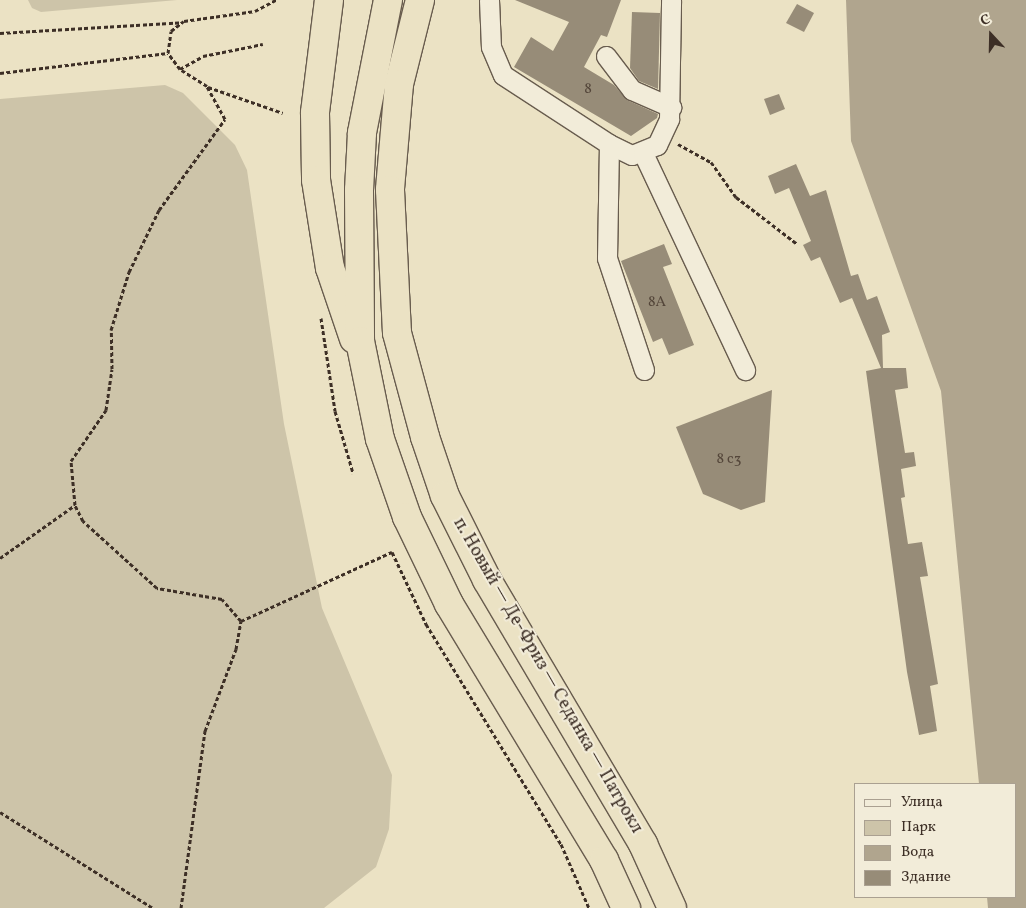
<!DOCTYPE html>
<html>
<head>
<meta charset="utf-8">
<style>
	body { margin:0 }
	#map { position:relative; width:1026px; height:908px; overflow:hidden; background:#ebe2c4; font-family:Vollkorn,serif }
	div>[style] { position:absolute }
	.green>* { inset:0; background:#cdc4a9 }
	.water>* { inset:0; background:#b0a58e }
	.building>* { inset:0; background:#978c78 }
	.path>* { height:3px; margin-top:-1.5px; transform-origin:0; background:repeating-linear-gradient(90deg,#3d2f26 0 4px,transparent 0 6.5px) }
	.roads { filter:drop-shadow(1px 0 #685c4e) drop-shadow(-1px 0 #685c4e) drop-shadow(0 1px #685c4e) drop-shadow(0 -1px #685c4e) }
	.minor>* { height:19px; margin:-9.5px; padding:0 9.5px; transform-origin:9.5px; border-radius:9.5px; background:#f2ecd9 }
	.highway>* { height:28px; margin:-14px; padding:0 14px; transform-origin:14px; border-radius:14px; background:#ebe2c4 }
	span { translate:-50% -50%; white-space:nowrap; text-align:center; line-height:1.15; -webkit-text-stroke:4px #f2ecd9; paint-order:stroke }
	.number-label { font-size:15px; color:#54463a }
	.number-label span { -webkit-text-stroke-width:0 }
	.street-label { font-size:18px; color:#3d2f26 }
	.legend { position:absolute; left:854px; top:783px; width:162px; height:115px; box-sizing:border-box; background:#f2ecd9; border:1px solid #aaa091; margin:0; padding:6px 9px; list-style:none; font-size:15px; color:#3d2f26 }
	.legend li { display:flex; align-items:center; gap:10px; height:25px }
	.legend b { width:25px; border:1px solid #aaa091 }
	.north { position:absolute; left:966px; top:10px; width:50px; height:50px; -webkit-text-stroke:4px #f2ecd9; paint-order:stroke; rotate:339deg; font-size:14px; font-weight:700; line-height:20px; text-align:center; color:#3d2f26 }
	.north::after { content:''; display:block; margin:auto; width:18px; height:22px; background:#3d2f26; clip-path:polygon(50% 0,100% 100%,50% 72%,0 100%) }
</style>
</head>
<body>
<div id="map">
	<div class="green">
		<div style="clip-path:polygon(28px 0,177px 0,41px 12px,32px 8px)"></div>
		<div style="clip-path:polygon(165px 85px,183px 93px,235px 145px,247px 170px,284px 424px,322px 608px,392px 775px,389px 829px,376px 867px,324px 908px,0 908px,0 99px)"></div>
	</div>
	<div class="water">
		<div style="clip-path:polygon(846px 0,1026px 0,1026px 908px,988px 908px,987px 897px,1015px 897px,1015px 784px,979px 784px,941px 391px,851px 141px)"></div>
	</div>
	<div class="building">
		<div style="clip-path:polygon(515px 0,621px 0,607px 37px,601px 35px,584px 67px,614px 85px,627px 100px,658px 114px,657px 118px,631px 136px,514px 67px,531px 37px,553px 51px,569px 22px)"></div>
		<div style="clip-path:polygon(797px 4px,814px 13px,804px 32px,786px 23px)"></div>
		<div style="clip-path:polygon(632px 12px,660px 13px,658px 89px,639px 81px,630px 68px)"></div>
		<div style="clip-path:polygon(779px 94px,785px 109px,770px 115px,764px 99px)"></div>
		<div style="clip-path:polygon(796px 164px,810px 196px,826px 190px,851px 276px,858px 274px,867px 300px,877px 296px,890px 332px,882px 335px,883px 368px,906px 368px,908px 388px,895px 390px,905px 453px,914px 452px,916px 466px,901px 469px,905px 497px,901px 498px,908px 544px,922px 542px,928px 576px,920px 577px,938px 684px,930px 686px,937px 731px,919px 735px,907px 672px,866px 371px,881px 368px,852px 298px,840px 303px,820px 257px,811px 261px,803px 245px,811px 241px,789px 188px,775px 194px,768px 176px)"></div>
		<div style="clip-path:polygon(664px 244px,672px 264px,663px 267px,694px 345px,669px 355px,662px 338px,653px 342px,621px 261px)"></div>
		<div style="clip-path:polygon(772px 390px,765px 502px,741px 510px,703px 494px,676px 427px)"></div>
	</div>
	<div class="path">
		<div style="left:0;top:33px;width:183px;rotate:-3.4deg"></div>
		<div style="left:180px;top:69px;width:26px;rotate:-29deg"></div>
		<div style="left:203px;top:56px;width:61px;rotate:-11.3deg"></div>
		<div style="left:0;top:73px;width:169px;rotate:-6.8deg"></div>
		<div style="left:208px;top:87px;width:79px;rotate:19.1deg"></div>
		<div style="left:678px;top:144px;width:38px;rotate:29deg"></div>
		<div style="left:711px;top:162px;width:43px;rotate:54.5deg"></div>
		<div style="left:736px;top:197px;width:76px;rotate:37.5deg"></div>
		<div style="left:321px;top:318px;width:94px;rotate:81.4deg"></div>
		<div style="left:335px;top:411px;width:65px;rotate:73.8deg"></div>
		<div style="left:0;top:558px;width:92px;rotate:-35.2deg"></div>
		<div style="left:241px;top:621px;width:166px;rotate:-24.6deg"></div>
		<div style="left:392px;top:552px;width:80px;rotate:64.7deg"></div>
		<div style="left:426px;top:624px;width:258px;rotate:58.5deg"></div>
		<div style="left:561px;top:844px;width:70px;rotate:66.4deg"></div>
		<div style="left:0;top:812px;width:181px;rotate:32.1deg"></div>
		<div style="left:181px;top:908px;width:179px;rotate:-82.3deg"></div>
		<div style="left:205px;top:731px;width:88px;rotate:-69.3deg"></div>
		<div style="left:236px;top:649px;width:28px;rotate:-80deg"></div>
		<div style="left:241px;top:621px;width:29px;rotate:-131deg"></div>
		<div style="left:222px;top:599px;width:66px;rotate:-170.4deg"></div>
		<div style="left:157px;top:588px;width:100px;rotate:-137.8deg"></div>
		<div style="left:83px;top:521px;width:18px;rotate:-117deg"></div>
		<div style="left:75px;top:505px;width:44px;rotate:-95.2deg"></div>
		<div style="left:71px;top:461px;width:62px;rotate:-55.5deg"></div>
		<div style="left:106px;top:410px;width:41px;rotate:-81.7deg"></div>
		<div style="left:112px;top:369px;width:39px;rotate:-91deg"></div>
		<div style="left:111px;top:330px;width:61px;rotate:-72.8deg"></div>
		<div style="left:129px;top:272px;width:69px;rotate:-64.2deg"></div>
		<div style="left:159px;top:210px;width:112px;rotate:-54deg"></div>
		<div style="left:225px;top:119px;width:38px;rotate:-119deg"></div>
		<div style="left:207px;top:86px;width:32px;rotate:-148deg"></div>
		<div style="left:180px;top:69px;width:20px;rotate:-127deg"></div>
		<div style="left:168px;top:53px;width:22px;rotate:-82deg"></div>
		<div style="left:171px;top:31px;width:16px;rotate:-38deg"></div>
		<div style="left:184px;top:21px;width:72px;rotate:-8deg"></div>
		<div style="left:255px;top:11px;width:24px;rotate:-28deg"></div>
	</div>
	<div class="roads">
		<div class="minor">
			<div style="left:489px;top:0;width:47px;rotate:87.6deg"></div>
			<div style="left:491px;top:47px;width:30px;rotate:67deg"></div>
			<div style="left:503px;top:75px;width:126px;rotate:33.1deg"></div>
			<div style="left:609px;top:144px;width:25px;rotate:26deg"></div>
			<div style="left:632px;top:155px;width:27px;rotate:-22deg"></div>
			<div style="left:657px;top:145px;width:29px;rotate:-65deg"></div>
			<div style="left:669px;top:119px;width:119px;rotate:-89deg"></div>
			<div style="left:606px;top:56px;width:43px;rotate:52.6deg"></div>
			<div style="left:632px;top:90px;width:43px;rotate:23.6deg"></div>
			<div style="left:609px;top:144px;width:114px;rotate:91deg"></div>
			<div style="left:607px;top:258px;width:118px;rotate:71.7deg"></div>
			<div style="left:643px;top:153px;width:240px;rotate:64.8deg"></div>
		</div>
		<div class="highway">
			<div style="left:329px;top:0;width:114px;rotate:97.1deg"></div>
			<div style="left:315px;top:113px;width:67px;rotate:89.1deg"></div>
			<div style="left:316px;top:180px;width:89px;rotate:81deg"></div>
			<div style="left:330px;top:268px;width:75px;rotate:71.3deg"></div>
			<div style="left:388px;top:0;width:136px;rotate:101.1deg"></div>
			<div style="left:362px;top:133px;width:57px;rotate:93deg"></div>
			<div style="left:359px;top:190px;width:151px;rotate:89.6deg"></div>
			<div style="left:360px;top:341px;width:100px;rotate:78.5deg"></div>
			<div style="left:380px;top:439px;width:83px;rotate:70.9deg"></div>
			<div style="left:407px;top:517px;width:97px;rotate:64.2deg"></div>
			<div style="left:449px;top:604px;width:299px;rotate:58.8deg"></div>
			<div style="left:604px;top:860px;width:53px;rotate:65.4deg"></div>
			<div style="left:420px;top:0;width:87px;rotate:104deg"></div>
			<div style="left:399px;top:84px;width:106px;rotate:94.9deg"></div>
			<div style="left:390px;top:190px;width:143px;rotate:87.2deg"></div>
			<div style="left:397px;top:333px;width:108px;rotate:74.9deg"></div>
			<div style="left:425px;top:437px;width:62px;rotate:71.3deg"></div>
			<div style="left:445px;top:496px;width:94px;rotate:63.4deg"></div>
			<div style="left:487px;top:580px;width:307px;rotate:59.4deg"></div>
			<div style="left:643px;top:844px;width:70px;rotate:65.6deg"></div>
		</div>
	</div>
	<div class="number-label">
		<span style="left:588px;top:90px">8</span>
		<span style="left:657px;top:303px">8А</span>
		<span style="left:729px;top:460px">8 с3</span>
	</div>
	<div class="street-label">
		<span style="left:547px;top:676px;rotate:60deg">п. Новый — Де-Фриз — Седанка — Патрокл</span>
	</div>
	<ul class="legend">
	<li><b style="height:6px;background:#f2ecd9"></b>Улица</li>
	<li><b style="height:14px;background:#cdc4a9"></b>Парк</li>
	<li><b style="height:14px;background:#b0a58e"></b>Вода</li>
	<li><b style="height:14px;background:#978c78"></b>Здание</li>
	</ul>
	<div class="north">С</div>
</div>
</body>
</html>
